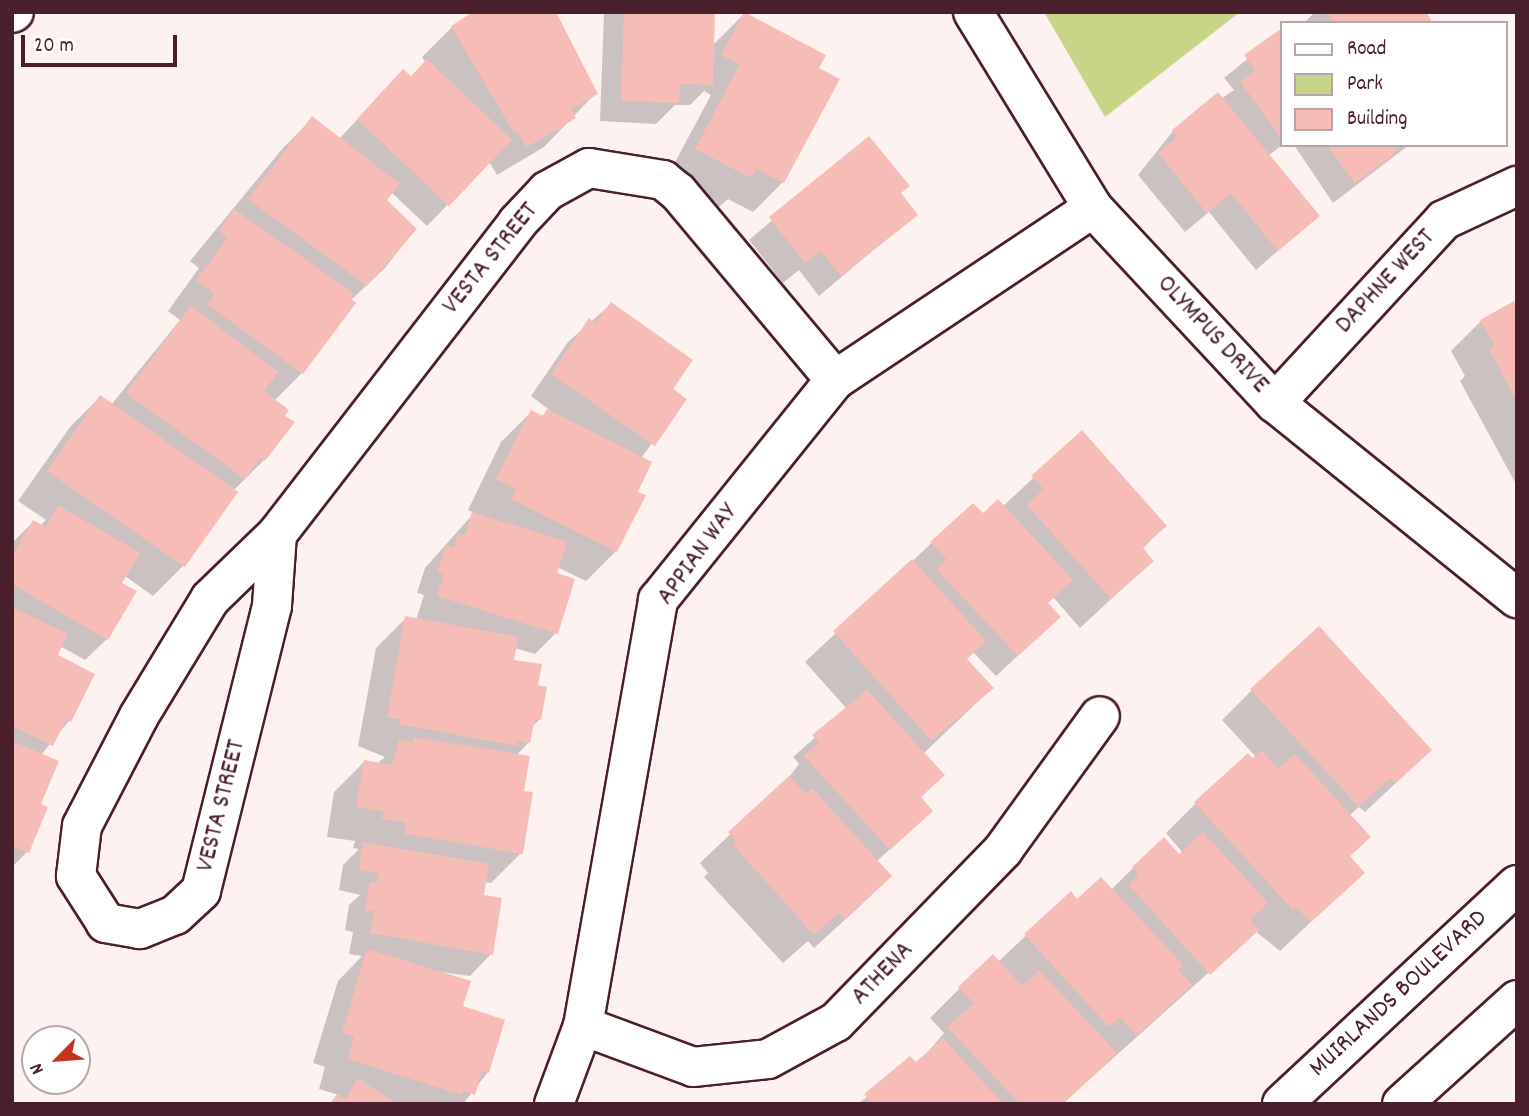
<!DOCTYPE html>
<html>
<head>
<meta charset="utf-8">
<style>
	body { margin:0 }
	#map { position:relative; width:1529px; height:1116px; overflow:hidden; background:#fef2f1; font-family:Dekko,sans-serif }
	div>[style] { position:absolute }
	.green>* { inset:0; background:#c8d589 }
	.shadow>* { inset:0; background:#0003 }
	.building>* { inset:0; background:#f8bcb7 }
	.roads { filter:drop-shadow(2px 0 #4a1f2b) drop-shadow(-2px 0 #4a1f2b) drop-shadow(0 2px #4a1f2b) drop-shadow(0 -2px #4a1f2b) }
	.street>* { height:38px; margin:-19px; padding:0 19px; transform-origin:19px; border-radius:19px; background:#fff }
	.secondary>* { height:38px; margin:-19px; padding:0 19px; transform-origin:19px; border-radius:19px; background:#fff }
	span { translate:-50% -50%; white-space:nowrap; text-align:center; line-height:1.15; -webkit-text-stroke:5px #fff; paint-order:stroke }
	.street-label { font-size:26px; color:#4a1f2b }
	.frame { position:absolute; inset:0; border:14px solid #4a1f2b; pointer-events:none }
	.legend { position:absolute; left:1280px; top:21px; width:228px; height:126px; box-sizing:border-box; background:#fff; border:2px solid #b7a5aa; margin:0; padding:9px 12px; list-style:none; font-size:21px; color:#4a1f2b }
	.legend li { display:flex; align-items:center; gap:14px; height:35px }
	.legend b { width:35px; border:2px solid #b7a5aa }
	.north { position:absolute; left:21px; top:1025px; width:70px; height:70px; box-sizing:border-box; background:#fff; border:2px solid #b7a5aa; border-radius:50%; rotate:245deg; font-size:19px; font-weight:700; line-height:28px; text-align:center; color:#4a1f2b }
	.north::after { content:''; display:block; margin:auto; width:24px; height:32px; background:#c8321e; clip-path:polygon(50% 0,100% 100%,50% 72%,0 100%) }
	.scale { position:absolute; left:21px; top:35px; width:156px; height:32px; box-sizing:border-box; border:4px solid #4a1f2b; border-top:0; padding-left:9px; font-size:21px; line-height:24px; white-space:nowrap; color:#4a1f2b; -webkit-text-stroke:5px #fff; paint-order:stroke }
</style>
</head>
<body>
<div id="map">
	<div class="green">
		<div style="clip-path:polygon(1044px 12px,1240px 12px,1105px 117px)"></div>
	</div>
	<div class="shadow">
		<div style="clip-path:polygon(604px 12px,713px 12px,712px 46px,745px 13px,816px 69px,783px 182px,753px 212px,728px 199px,719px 207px,666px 179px,711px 95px,704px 91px,690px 105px,675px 105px,656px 124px,600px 121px)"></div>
		<div style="clip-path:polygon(1315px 12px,1423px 12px,1431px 23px,1304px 23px)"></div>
		<div style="clip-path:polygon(452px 27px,596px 93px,544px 147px,497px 175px,489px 162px,427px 226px,391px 192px,385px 200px,415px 229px,385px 268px,350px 301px,354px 304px,302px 373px,274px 401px,264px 460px,233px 491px,183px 566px,153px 596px,125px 576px,120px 584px,134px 592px,107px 639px,85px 660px,60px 646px,55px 656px,93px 674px,69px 721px,41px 755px,39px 805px,46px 808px,27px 852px,12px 867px,12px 543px,33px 522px,40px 526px,46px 520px,18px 501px,70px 427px,100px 397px,111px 405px,180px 320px,168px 311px,199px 268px,190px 261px,283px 148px,313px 118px,339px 139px,382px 93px,410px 78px,426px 63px,422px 57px)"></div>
		<div style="clip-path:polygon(1282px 31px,1282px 145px,1268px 156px,1317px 216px,1256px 270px,1209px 212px,1185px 232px,1138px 175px,1173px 131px,1234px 90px,1224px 78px)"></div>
		<div style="clip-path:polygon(869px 138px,899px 194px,916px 214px,819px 296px,799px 270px,783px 283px,749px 240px)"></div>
		<div style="clip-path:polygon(1294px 145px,1409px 145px,1333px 203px)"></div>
		<div style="clip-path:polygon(611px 304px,671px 389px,685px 400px,641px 458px,635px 493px,616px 551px,586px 581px,557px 567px,556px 633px,535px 654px,515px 648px,512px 661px,536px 686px,540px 719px,532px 727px,529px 742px,516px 756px,522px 792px,521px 853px,491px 883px,484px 882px,482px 896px,491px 954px,470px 976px,433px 971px,461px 1008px,488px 1072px,463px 1104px,330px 1104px,339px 1095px,319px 1089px,325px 1067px,313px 1063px,338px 981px,362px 956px,349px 954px,353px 932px,345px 930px,349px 905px,360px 895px,339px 890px,343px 865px,359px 849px,353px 848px,355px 841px,327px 837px,334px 792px,364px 762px,377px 764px,385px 757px,358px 746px,376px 648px,406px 618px,416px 620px,424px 595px,417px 593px,425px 568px,474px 513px,468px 510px,501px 442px,531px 412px,541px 417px,547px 411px,556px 415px,531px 396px,568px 342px)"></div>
		<div style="clip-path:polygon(1517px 310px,1517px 486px,1460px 381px,1465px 376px,1451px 351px,1481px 321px)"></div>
		<div style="clip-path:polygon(1082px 433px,1165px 526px,1142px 549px,1152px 561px,1080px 628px,1053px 597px,1046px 604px,1037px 638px,996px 676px,973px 652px,965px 660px,992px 688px,923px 754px,919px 798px,909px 832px,877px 861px,860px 906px,814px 948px,808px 941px,783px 963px,704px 877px,708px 873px,700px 863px,786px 781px,799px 764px,793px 757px,847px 709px,805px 662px,972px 505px,983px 515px,1003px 506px)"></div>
		<div style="clip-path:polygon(1252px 690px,1399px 780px,1365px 812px,1359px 807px,1349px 816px,1369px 837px,1349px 857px,1363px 873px,1280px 951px,1255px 931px,1062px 1104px,857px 1104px,921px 1060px,944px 1033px,930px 1018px,960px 988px,998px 962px,1070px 894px,1077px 902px,1111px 890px,1133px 868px,1183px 853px,1166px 833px,1196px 803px,1256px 757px,1222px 720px)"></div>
	</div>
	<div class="building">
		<div style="clip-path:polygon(473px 12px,556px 12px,598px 94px,571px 109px,576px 118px,527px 147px,517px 131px,514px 133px,451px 26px)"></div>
		<div style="clip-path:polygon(624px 12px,715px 12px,713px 85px,680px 84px,679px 103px,621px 101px)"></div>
		<div style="clip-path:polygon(744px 12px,826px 55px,819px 68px,840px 79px,784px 183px,756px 169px,751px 178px,695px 149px,740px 64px,721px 55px)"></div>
		<div style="clip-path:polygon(1327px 12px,1426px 12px,1433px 23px,1335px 23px)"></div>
		<div style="clip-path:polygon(1282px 28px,1282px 139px,1240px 81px,1255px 70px,1244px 55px)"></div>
		<div style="clip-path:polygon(427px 59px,512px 140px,449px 206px,357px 119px,403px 69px,411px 76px)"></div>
		<div style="clip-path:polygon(1218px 92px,1320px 216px,1278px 251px,1231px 193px,1207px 213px,1158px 153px,1178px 137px,1172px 130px)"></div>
		<div style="clip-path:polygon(312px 116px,400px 184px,387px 200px,417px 229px,367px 286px,248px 199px)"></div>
		<div style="clip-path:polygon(869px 136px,910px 186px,901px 193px,918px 215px,841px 276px,821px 251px,805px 263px,769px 217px)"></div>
		<div style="clip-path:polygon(1327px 145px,1394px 145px,1398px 151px,1355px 183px)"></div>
		<div style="clip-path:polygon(234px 209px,353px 293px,350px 298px,356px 303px,303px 374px,207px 304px,215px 294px,196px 280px,228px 238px,219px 231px)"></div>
		<div style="clip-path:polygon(1514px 301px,1517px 306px,1517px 401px,1489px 350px,1495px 346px,1480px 320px)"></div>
		<div style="clip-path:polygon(611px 302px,693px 360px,673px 389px,687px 399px,655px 446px,551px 374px,589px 318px,595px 323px)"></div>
		<div style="clip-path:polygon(191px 306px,278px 372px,264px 391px,289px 410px,285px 416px,295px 422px,265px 461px,260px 458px,245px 479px,126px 393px)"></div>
		<div style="clip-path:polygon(100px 395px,238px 492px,185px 567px,47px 471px)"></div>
		<div style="clip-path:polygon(547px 409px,652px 462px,638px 492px,646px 495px,617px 552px,511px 499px,516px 489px,496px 479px,531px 410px,543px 416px)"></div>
		<div style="clip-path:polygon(1082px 430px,1167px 526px,1142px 547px,1154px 561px,1111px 599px,1027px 505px,1044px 489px,1031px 476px)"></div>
		<div style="clip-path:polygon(998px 499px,1073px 580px,1048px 603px,1061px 617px,1018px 656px,936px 569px,947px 560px,930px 542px,973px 503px,983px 513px)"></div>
		<div style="clip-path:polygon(58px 505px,140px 553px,122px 583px,137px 591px,108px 640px,12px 584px,12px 556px,33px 520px,46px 527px)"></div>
		<div style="clip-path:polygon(472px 512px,567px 542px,557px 573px,575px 579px,558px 634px,437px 596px,444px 574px,437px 572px,446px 545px,454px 548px,458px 534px,465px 535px)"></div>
		<div style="clip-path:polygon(912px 559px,986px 641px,967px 659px,994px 688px,931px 740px,833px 631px)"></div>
		<div style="clip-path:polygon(12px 607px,68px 634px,58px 655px,95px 674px,71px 722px,66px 720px,53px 746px,12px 726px)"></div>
		<div style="clip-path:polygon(405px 616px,518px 637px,514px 660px,542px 664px,538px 685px,547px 687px,541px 720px,535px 719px,530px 743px,518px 741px,517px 746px,399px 724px,400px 719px,387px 717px)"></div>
		<div style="clip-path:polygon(1319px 626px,1432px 750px,1396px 783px,1390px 778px,1359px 807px,1250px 689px)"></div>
		<div style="clip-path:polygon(867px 690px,945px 775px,921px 797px,933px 811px,890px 850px,804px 756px,819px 742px,812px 735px)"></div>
		<div style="clip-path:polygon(413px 737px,530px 756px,524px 791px,533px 792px,523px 854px,405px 834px,406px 822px,382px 819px,384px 812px,356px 807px,364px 760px,392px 765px,399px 740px,413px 742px)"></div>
		<div style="clip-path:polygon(12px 741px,59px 761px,41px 804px,48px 807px,29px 853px,12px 846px)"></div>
		<div style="clip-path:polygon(1262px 750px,1278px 769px,1295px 754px,1371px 837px,1350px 856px,1365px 873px,1311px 922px,1296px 907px,1293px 910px,1194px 802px,1248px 753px,1252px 758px)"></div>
		<div style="clip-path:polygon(789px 776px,805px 794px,812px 788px,892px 876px,845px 920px,839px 913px,814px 935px,733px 845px,737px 842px,728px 832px)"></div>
		<div style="clip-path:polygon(1203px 832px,1268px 903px,1250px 920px,1259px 930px,1210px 975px,1129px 885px,1139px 875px,1132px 867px,1164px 837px,1179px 854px)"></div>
		<div style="clip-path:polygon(363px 842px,489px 864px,484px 895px,502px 898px,493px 955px,370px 933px,374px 911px,365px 910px,370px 882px,377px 883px,379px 874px,359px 869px)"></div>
		<div style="clip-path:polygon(1101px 877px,1184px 966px,1178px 970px,1192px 985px,1137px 1035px,1120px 1017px,1109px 1027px,1024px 934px,1071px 891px,1077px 899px)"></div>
		<div style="clip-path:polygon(367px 949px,471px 981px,463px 1006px,505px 1020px,489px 1073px,482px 1071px,475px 1095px,463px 1091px,462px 1095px,348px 1059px,354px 1037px,342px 1033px)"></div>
		<div style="clip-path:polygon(993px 954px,1022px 986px,1039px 970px,1117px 1053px,1063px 1104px,1020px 1104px,947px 1027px,974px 1003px,958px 987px)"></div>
		<div style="clip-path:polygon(943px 1038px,1003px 1104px,873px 1104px,864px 1094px,910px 1056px,916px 1062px)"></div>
		<div style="clip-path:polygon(358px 1078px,397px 1104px,330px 1104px,337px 1094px,345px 1099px)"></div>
	</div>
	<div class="roads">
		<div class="street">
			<div style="left:12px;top:13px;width:2px;rotate:-27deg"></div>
			<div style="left:1275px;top:403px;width:249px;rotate:-47.3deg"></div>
			<div style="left:1444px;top:220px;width:81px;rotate:-25deg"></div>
			<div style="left:277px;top:534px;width:72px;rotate:94deg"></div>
			<div style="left:272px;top:606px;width:294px;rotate:104deg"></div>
			<div style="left:201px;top:891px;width:35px;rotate:137deg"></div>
			<div style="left:175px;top:915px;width:38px;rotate:158deg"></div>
			<div style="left:140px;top:929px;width:35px;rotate:-170deg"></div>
			<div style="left:106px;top:923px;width:56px;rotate:-122.6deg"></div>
			<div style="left:76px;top:876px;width:50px;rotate:-83.2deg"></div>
			<div style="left:82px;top:826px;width:124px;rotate:-62.6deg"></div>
			<div style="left:139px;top:716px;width:137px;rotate:-58.7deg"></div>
			<div style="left:210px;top:599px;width:93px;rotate:-44.1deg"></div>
			<div style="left:277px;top:534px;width:393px;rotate:-52.3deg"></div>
			<div style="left:517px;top:223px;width:44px;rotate:-46.8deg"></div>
			<div style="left:547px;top:191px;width:48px;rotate:-28.7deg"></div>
			<div style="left:589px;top:168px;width:75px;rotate:9.2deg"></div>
			<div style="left:663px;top:180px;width:19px;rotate:39deg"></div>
			<div style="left:678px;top:192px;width:245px;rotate:50.1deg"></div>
			<div style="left:583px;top:1026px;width:117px;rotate:20.4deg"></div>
			<div style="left:693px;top:1067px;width:75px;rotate:-6.1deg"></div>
			<div style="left:768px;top:1059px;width:77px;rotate:-28.6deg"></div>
			<div style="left:836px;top:1022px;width:240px;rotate:-45.8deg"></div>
			<div style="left:1003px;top:850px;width:165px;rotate:-54.1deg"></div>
			<div style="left:554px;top:1104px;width:83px;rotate:-69.6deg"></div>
			<div style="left:583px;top:1026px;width:433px;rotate:-80deg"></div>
			<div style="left:658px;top:600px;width:282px;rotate:-51.2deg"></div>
			<div style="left:835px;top:380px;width:310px;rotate:-33.7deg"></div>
		</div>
		<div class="secondary">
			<div style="left:973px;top:12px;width:230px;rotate:58.5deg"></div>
			<div style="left:1093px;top:208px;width:267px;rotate:47deg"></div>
			<div style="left:1275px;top:403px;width:311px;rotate:38.9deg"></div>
			<div style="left:1282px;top:1104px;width:321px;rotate:-43deg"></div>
			<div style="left:1402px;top:1104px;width:155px;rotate:-42.1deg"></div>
		</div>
	</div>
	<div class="street-label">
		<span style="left:491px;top:259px;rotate:-51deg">VESTA STREET</span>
		<span style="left:1386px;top:282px;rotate:-47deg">DAPHNE WEST</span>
		<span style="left:1212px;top:335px;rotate:47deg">OLYMPUS DRIVE</span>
		<span style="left:698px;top:555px;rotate:-54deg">APPIAN WAY</span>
		<span style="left:222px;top:806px;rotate:-76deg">VESTA STREET</span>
		<span style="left:883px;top:974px;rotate:-46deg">ATHENA</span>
		<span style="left:1399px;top:994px;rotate:-43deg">MUIRLANDS BOULEVARD</span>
	</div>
	<div class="frame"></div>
	<ul class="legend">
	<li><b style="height:9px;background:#fff"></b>Road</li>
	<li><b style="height:19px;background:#c8d589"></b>Park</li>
	<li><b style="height:19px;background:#f8bcb7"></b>Building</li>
	</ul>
	<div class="north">N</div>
	<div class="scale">20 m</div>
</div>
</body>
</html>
